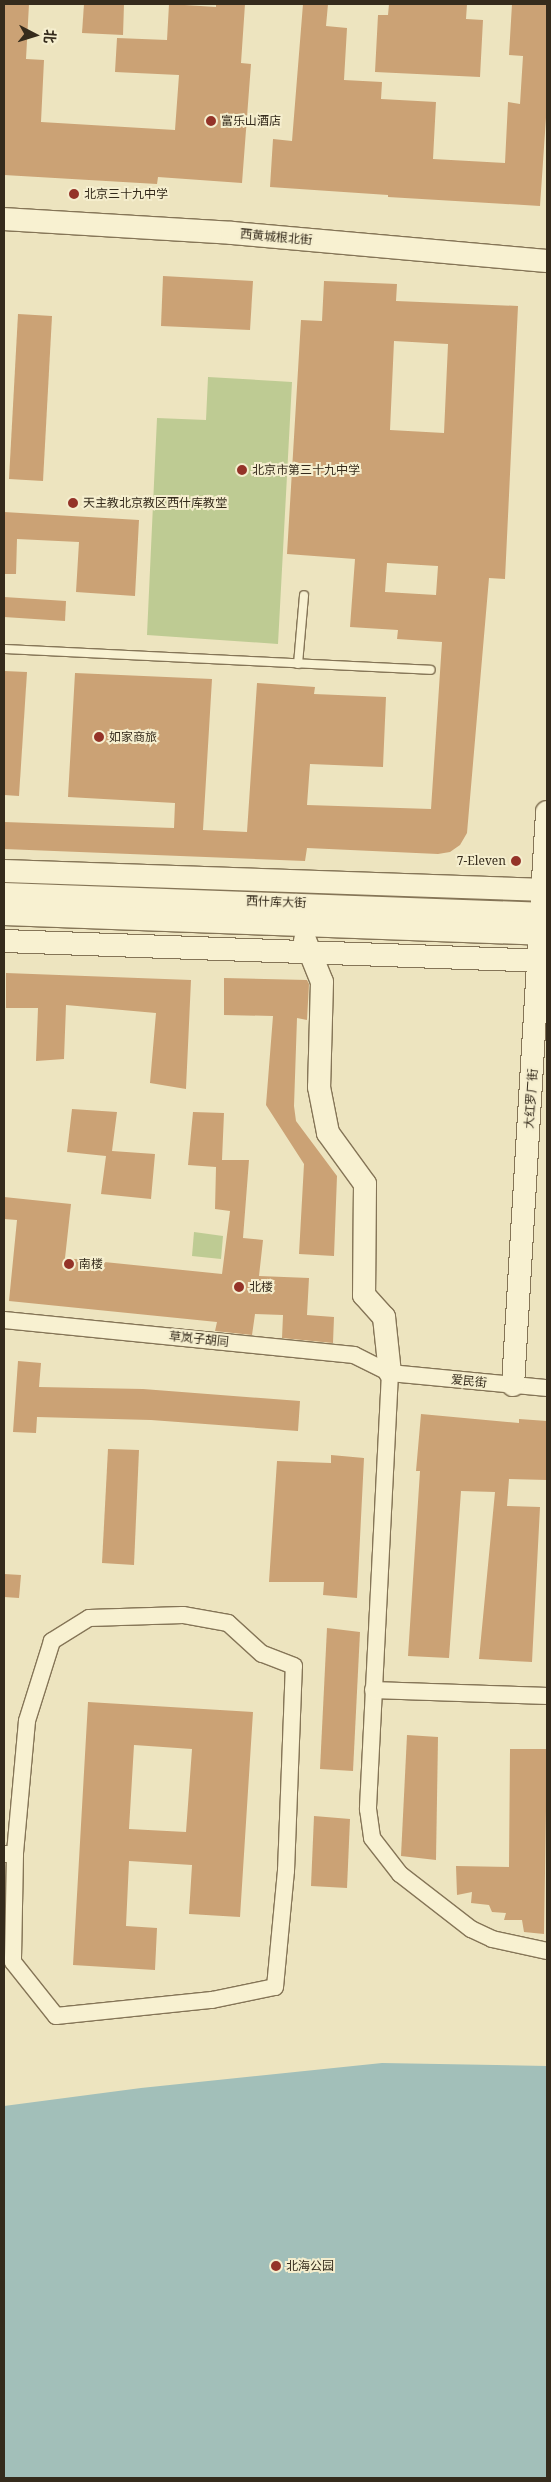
<!DOCTYPE html>
<html>
<head>
<meta charset="utf-8">
<style>
	body { margin:0 }
	#map { position:relative; width:551px; height:2482px; overflow:hidden; background:#ede4bf; font-family:"Noto Serif","Noto Sans SC",serif }
	div>[style] { position:absolute }
	.green>* { inset:0; background:#becb93 }
	.water>* { inset:0; background:#a2bfb9 }
	.building>* { inset:0; background:#cba275 }
	.roads { filter:drop-shadow(1px 0 #857557) drop-shadow(-1px 0 #857557) drop-shadow(0 1px #857557) drop-shadow(0 -1px #857557) }
	.lane>* { height:8px; margin:-4px; padding:0 4px; transform-origin:4px; border-radius:4px; background:#f8f1d1 }
	.street>* { height:16px; margin:-8px; padding:0 8px; transform-origin:8px; border-radius:8px; background:#f8f1d1 }
	.secondary>* { height:22px; margin:-11px; padding:0 11px; transform-origin:11px; border-radius:11px; background:#f8f1d1 }
	.dots>* { width:14px; height:14px; translate:-50% -50%; box-sizing:border-box; border:2px solid #f5eece; border-radius:50% }
	span { translate:-50% -50%; white-space:nowrap; text-align:center; line-height:1.15; -webkit-text-stroke:4px #f5eece; paint-order:stroke }
	.poi-label { font-size:12px; color:#352b1c }
	.left { translate:0 -50%; text-align:left }
	.right { translate:-100% -50%; text-align:right }
	.street-label { font-size:12px; color:#352b1c }
	.frame { position:absolute; inset:0; border:5px solid #352b1c; pointer-events:none }
	.north { position:absolute; left:10px; top:10px; width:50px; height:50px; -webkit-text-stroke:4px #f5eece; paint-order:stroke; rotate:95deg; font-size:14px; font-weight:700; line-height:20px; text-align:center; color:#352b1c }
	.north::after { content:''; display:block; margin:auto; width:18px; height:22px; background:#352b1c; clip-path:polygon(50% 0,100% 100%,50% 72%,0 100%) }
</style>
</head>
<body>
<div id="map">
	<div class="green">
		<div style="clip-path:polygon(208px 377px,292px 382px,278px 644px,147px 635px,157px 418px,206px 420px)"></div>
		<div style="clip-path:polygon(194px 1232px,223px 1236px,221px 1259px,192px 1256px)"></div>
	</div>
	<div class="water">
		<div style="clip-path:polygon(382px 2063px,547px 2066px,547px 2478px,4px 2478px,4px 2106px,141px 2088px)"></div>
	</div>
	<div class="building">
		<div style="clip-path:polygon(4px 4px,29px 4px,26px 59px,44px 60px,41px 122px,175px 130px,179px 75px,115px 72px,117px 38px,167px 40px,169px 4px,216px 7px,216px 4px,245px 4px,241px 63px,251px 64px,242px 183px,158px 177px,157px 184px,4px 175px)"></div>
		<div style="clip-path:polygon(84px 4px,124px 4px,123px 35px,82px 33px)"></div>
		<div style="clip-path:polygon(303px 4px,328px 4px,326px 26px,347px 28px,344px 80px,382px 82px,381px 99px,436px 102px,433px 159px,505px 163px,508px 102px,520px 104px,523px 56px,509px 55px,512px 4px,547px 4px,547px 103px,540px 206px,388px 197px,388px 195px,270px 187px,273px 139px,292px 141px)"></div>
		<div style="clip-path:polygon(389px 4px,467px 4px,466px 19px,483px 20px,480px 77px,375px 72px,378px 15px,388px 15px)"></div>
		<div style="clip-path:polygon(163px 276px,253px 281px,250px 330px,161px 326px)"></div>
		<div style="clip-path:polygon(evenodd,324px 281px,397px 284px,396px 301px,518px 306px,505px 579px,489px 578px,467px 833px,460px 845px,450px 852px,438px 854px,307px 848px,305px 861px,4px 849px,4px 822px,174px 828px,175px 803px,68px 797px,75px 673px,212px 679px,203px 830px,247px 832px,257px 683px,315px 687px,314px 694px,386px 697px,383px 767px,310px 764px,307px 805px,431px 809px,442px 642px,397px 639px,398px 630px,350px 627px,355px 559px,287px 554px,301px 320px,322px 321px,324px 281px,394px 341px,448px 344px,444px 433px,390px 430px,394px 341px,324px 281px,387px 563px,438px 566px,436px 595px,385px 592px,387px 563px)"></div>
		<div style="clip-path:polygon(18px 314px,52px 316px,43px 481px,9px 479px)"></div>
		<div style="clip-path:polygon(4px 512px,139px 520px,135px 596px,76px 592px,79px 542px,17px 539px,16px 574px,4px 574px)"></div>
		<div style="clip-path:polygon(4px 597px,66px 601px,65px 621px,4px 617px)"></div>
		<div style="clip-path:polygon(4px 671px,27px 672px,19px 796px,4px 795px)"></div>
		<div style="clip-path:polygon(6px 973px,191px 980px,186px 1089px,150px 1083px,156px 1013px,66px 1005px,64px 1059px,36px 1061px,38px 1008px,6px 1008px)"></div>
		<div style="clip-path:polygon(224px 978px,307px 980px,309px 984px,307px 1020px,297px 1018px,294px 1106px,296px 1121px,337px 1176px,334px 1256px,299px 1254px,304px 1164px,266px 1105px,273px 1016px,224px 1015px)"></div>
		<div style="clip-path:polygon(72px 1109px,117px 1112px,112px 1151px,155px 1154px,151px 1199px,101px 1194px,106px 1156px,67px 1152px)"></div>
		<div style="clip-path:polygon(193px 1112px,224px 1113px,222px 1160px,249px 1160px,243px 1238px,263px 1240px,259px 1276px,309px 1278px,307px 1315px,334px 1317px,333px 1343px,282px 1338px,283px 1315px,255px 1314px,252px 1335px,215px 1331px,217px 1322px,9px 1301px,17px 1220px,4px 1219px,4px 1197px,71px 1204px,65px 1258px,222px 1274px,230px 1211px,215px 1209px,216px 1167px,188px 1165px)"></div>
		<div style="clip-path:polygon(18px 1361px,41px 1363px,39px 1387px,143px 1389px,300px 1401px,298px 1431px,151px 1420px,37px 1417px,36px 1433px,13px 1432px)"></div>
		<div style="clip-path:polygon(421px 1414px,519px 1423px,519px 1419px,547px 1421px,547px 1480px,509px 1479px,507px 1506px,540px 1507px,532px 1662px,479px 1659px,495px 1492px,461px 1491px,449px 1658px,408px 1656px,420px 1471px,416px 1471px)"></div>
		<div style="clip-path:polygon(108px 1449px,139px 1450px,134px 1565px,102px 1563px)"></div>
		<div style="clip-path:polygon(331px 1455px,364px 1458px,357px 1598px,323px 1595px,324px 1582px,269px 1582px,277px 1461px,331px 1463px)"></div>
		<div style="clip-path:polygon(4px 1574px,21px 1575px,19px 1598px,4px 1597px)"></div>
		<div style="clip-path:polygon(327px 1628px,360px 1632px,353px 1771px,320px 1769px)"></div>
		<div style="clip-path:polygon(evenodd,88px 1702px,253px 1712px,240px 1917px,189px 1914px,192px 1865px,129px 1861px,126px 1926px,157px 1928px,155px 1970px,73px 1965px,88px 1702px,134px 1745px,192px 1749px,186px 1832px,129px 1829px,134px 1745px)"></div>
		<div style="clip-path:polygon(407px 1735px,438px 1737px,436px 1860px,401px 1856px)"></div>
		<div style="clip-path:polygon(510px 1749px,547px 1749px,544px 1934px,524px 1932px,522px 1920px,504px 1920px,506px 1913px,492px 1912px,489px 1905px,471px 1903px,472px 1892px,457px 1895px,456px 1866px,509px 1867px)"></div>
		<div style="clip-path:polygon(314px 1816px,350px 1819px,347px 1888px,311px 1886px)"></div>
	</div>
	<div class="roads">
		<div class="lane">
			<div style="left:4px;top:649px;width:427px;rotate:2.8deg"></div>
			<div style="left:298px;top:664px;width:69px;rotate:-85deg"></div>
		</div>
		<div class="street">
			<div style="left:4px;top:1320px;width:352px;rotate:5.7deg"></div>
			<div style="left:354px;top:1355px;width:40px;rotate:26.6deg"></div>
			<div style="left:390px;top:1373px;width:158px;rotate:5.5deg"></div>
			<div style="left:390px;top:1373px;width:437px;rotate:92.9deg"></div>
			<div style="left:368px;top:1809px;width:29px;rotate:82deg"></div>
			<div style="left:372px;top:1838px;width:46px;rotate:52.1deg"></div>
			<div style="left:400px;top:1874px;width:90px;rotate:37.8deg"></div>
			<div style="left:471px;top:1929px;width:23px;rotate:25deg"></div>
			<div style="left:492px;top:1939px;width:56px;rotate:12.3deg"></div>
			<div style="left:373px;top:1690px;width:174px;rotate:2deg"></div>
			<div style="left:4px;top:1854px;width:11px"></div>
			<div style="left:15px;top:1854px;width:108px;rotate:91.1deg"></div>
			<div style="left:13px;top:1962px;width:69px;rotate:51.5deg"></div>
			<div style="left:56px;top:2016px;width:157px;rotate:-5.9deg"></div>
			<div style="left:212px;top:2000px;width:64px;rotate:-11.7deg"></div>
			<div style="left:275px;top:1987px;width:117px;rotate:-84.6deg"></div>
			<div style="left:286px;top:1871px;width:205px;rotate:-87.8deg"></div>
			<div style="left:294px;top:1666px;width:34px;rotate:-159deg"></div>
			<div style="left:262px;top:1654px;width:46px;rotate:-137.6deg"></div>
			<div style="left:228px;top:1623px;width:46px;rotate:-169.9deg"></div>
			<div style="left:183px;top:1615px;width:94px;rotate:178.2deg"></div>
			<div style="left:89px;top:1618px;width:44px;rotate:148.1deg"></div>
			<div style="left:52px;top:1641px;width:84px;rotate:107.4deg"></div>
			<div style="left:27px;top:1721px;width:134px;rotate:95.2deg"></div>
		</div>
		<div class="secondary">
			<div style="left:4px;top:219px;width:228px;rotate:3.5deg"></div>
			<div style="left:232px;top:233px;width:316px;rotate:5.1deg"></div>
			<div style="left:4px;top:871px;width:543px;rotate:2deg"></div>
			<div style="left:4px;top:894px;width:543px;rotate:2.11deg"></div>
			<div style="left:4px;top:914px;width:543px;rotate:2.11deg"></div>
			<div style="left:305px;top:940px;width:45px;rotate:68deg"></div>
			<div style="left:322px;top:982px;width:105px;rotate:91.6deg"></div>
			<div style="left:319px;top:1087px;width:47px;rotate:78.9deg"></div>
			<div style="left:328px;top:1133px;width:63px;rotate:54deg"></div>
			<div style="left:365px;top:1184px;width:111px;rotate:90.5deg"></div>
			<div style="left:364px;top:1295px;width:30px;rotate:48deg"></div>
			<div style="left:384px;top:1317px;width:56px;rotate:83.9deg"></div>
			<div style="left:4px;top:941px;width:543px;rotate:2.11deg"></div>
			<div style="left:513px;top:1385px;width:574px;rotate:-86.6deg"></div>
		</div>
	</div>
	<div class="dots">
		<div style="left:211px;top:121px;background:#943328"></div>
		<div style="left:74px;top:194px;background:#943328"></div>
		<div style="left:242px;top:470px;background:#943328"></div>
		<div style="left:73px;top:503px;background:#943328"></div>
		<div style="left:99px;top:737px;background:#943328"></div>
		<div style="left:516px;top:861px;background:#943328"></div>
		<div style="left:69px;top:1264px;background:#943328"></div>
		<div style="left:239px;top:1287px;background:#943328"></div>
		<div style="left:276px;top:2266px;background:#943328"></div>
	</div>
	<div class="poi-label">
		<span class="left" style="left:221px;top:121px">富乐山酒店</span>
		<span class="left" style="left:84px;top:194px">北京三十九中学</span>
		<span class="left" style="left:252px;top:470px">北京市第三十九中学</span>
		<span class="left" style="left:83px;top:503px">天主教北京教区西什库教堂</span>
		<span class="left" style="left:109px;top:737px">如家商旅</span>
		<span class="right" style="left:506px;top:861px">7-Eleven</span>
		<span class="left" style="left:79px;top:1264px">南楼</span>
		<span class="left" style="left:249px;top:1287px">北楼</span>
		<span class="left" style="left:286px;top:2266px">北海公园</span>
	</div>
	<div class="street-label">
		<span style="left:276px;top:237px;rotate:5deg">西黄城根北街</span>
		<span style="left:276px;top:902px;rotate:2deg">西什库大街</span>
		<span style="left:531px;top:1099px;rotate:-86deg">大红罗厂街</span>
		<span style="left:199px;top:1339px;rotate:6deg">草岚子胡同</span>
		<span style="left:469px;top:1381px;rotate:6deg">爱民街</span>
	</div>
	<div class="frame"></div>
	<div class="north">北</div>
</div>
</body>
</html>
